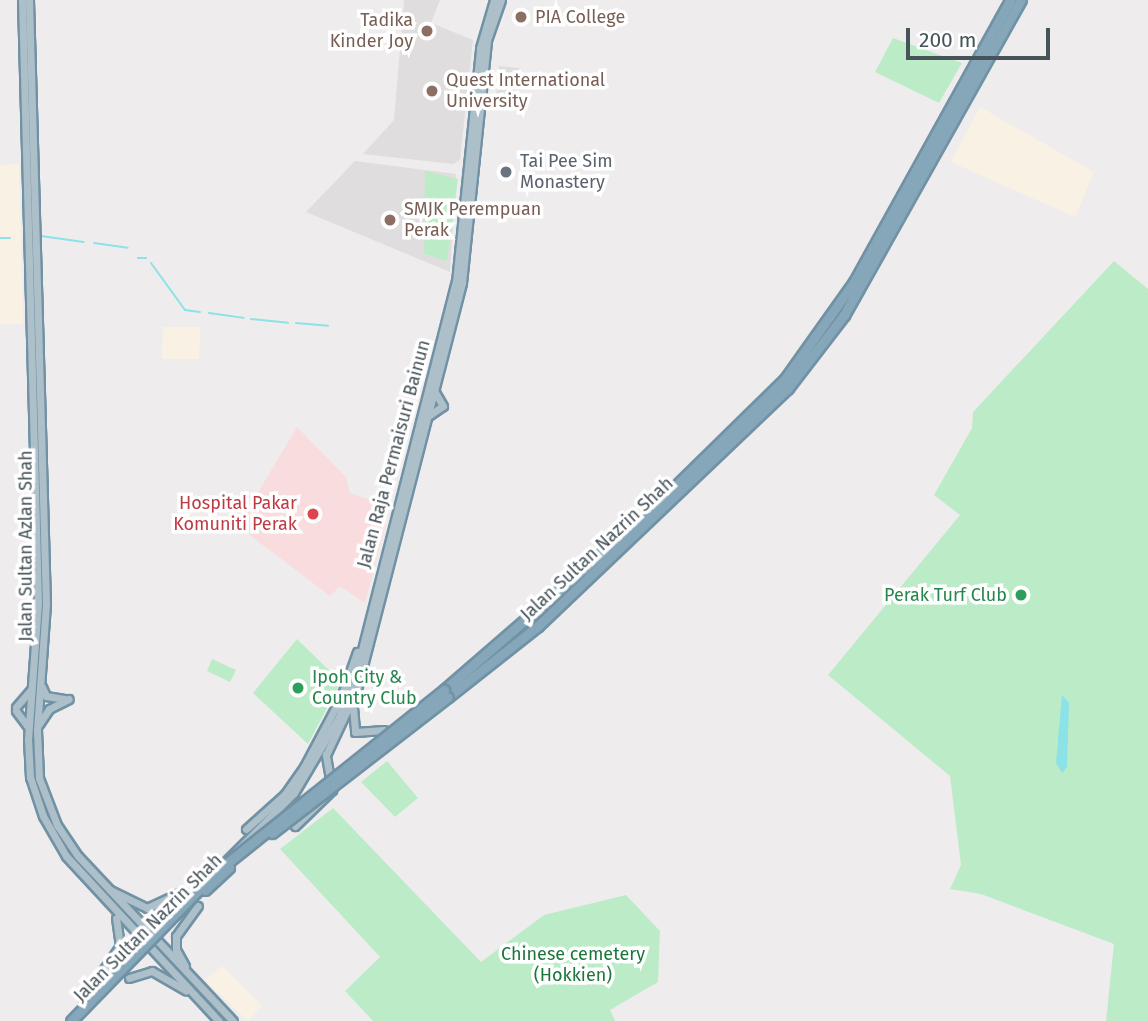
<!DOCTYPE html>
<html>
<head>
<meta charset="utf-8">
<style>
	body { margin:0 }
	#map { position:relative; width:1148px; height:1021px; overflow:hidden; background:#efeced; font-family:"Fira Sans",sans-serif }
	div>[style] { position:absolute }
	.commercial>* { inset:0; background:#faf1e5 }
	.education>* { inset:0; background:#e0ddde }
	.medical>* { inset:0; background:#f9dcde }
	.green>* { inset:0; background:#bcecc7 }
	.water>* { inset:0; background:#8be2e7 }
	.stream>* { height:2px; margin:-1px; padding:0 1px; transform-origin:1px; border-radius:1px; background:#8be2e7 }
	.roads { filter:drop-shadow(2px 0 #7192a5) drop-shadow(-2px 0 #7192a5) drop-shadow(0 2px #7192a5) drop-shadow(0 -2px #7192a5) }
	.major>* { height:7px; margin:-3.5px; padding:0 3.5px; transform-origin:3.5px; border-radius:3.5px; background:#adc0ca }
	.highway>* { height:9px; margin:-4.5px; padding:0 4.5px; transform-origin:4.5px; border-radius:4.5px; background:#86a7b9 }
	.bridges { filter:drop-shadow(2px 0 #7192a5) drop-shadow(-2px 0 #7192a5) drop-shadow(0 2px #7192a5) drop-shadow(0 -2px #7192a5) }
	.highway-bridge>* { height:9px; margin:-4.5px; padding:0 4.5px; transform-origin:4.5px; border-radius:4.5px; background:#86a7b9 }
	.dots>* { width:19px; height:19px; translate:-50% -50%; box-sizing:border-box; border:4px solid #fff; border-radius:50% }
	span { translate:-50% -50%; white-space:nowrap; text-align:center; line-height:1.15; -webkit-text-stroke:7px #fff; paint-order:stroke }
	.education-label { font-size:18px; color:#785e54 }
	.left { translate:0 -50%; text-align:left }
	.right { translate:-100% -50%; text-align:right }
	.worship-label { font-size:18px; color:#5b616d }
	.street-label { font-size:18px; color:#465359 }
	.health-label { font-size:18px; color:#be3a42 }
	.leisure-label { font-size:18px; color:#27864d }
	.park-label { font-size:18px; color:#1b763a }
	.scale { position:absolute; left:906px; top:28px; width:144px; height:32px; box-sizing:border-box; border:4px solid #465359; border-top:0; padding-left:9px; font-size:21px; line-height:24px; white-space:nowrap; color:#465359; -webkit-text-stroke:5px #fff; paint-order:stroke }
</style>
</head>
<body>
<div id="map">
	<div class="commercial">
		<div style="clip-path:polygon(980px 107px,1094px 172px,1075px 217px,951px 162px)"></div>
		<div style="clip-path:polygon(19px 164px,23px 324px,0 324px,0 165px)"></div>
		<div style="clip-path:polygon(163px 327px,200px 327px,199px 359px,162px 359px)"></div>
		<div style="clip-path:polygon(222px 966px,262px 1006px,248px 1021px,205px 980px)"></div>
	</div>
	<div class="education">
		<div style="clip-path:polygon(404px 0,440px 0,431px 23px,473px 40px,460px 160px,453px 164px,363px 154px,394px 120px)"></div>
		<div style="clip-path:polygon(499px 66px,519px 68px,512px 107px,495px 105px)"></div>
		<div style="clip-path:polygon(355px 161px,456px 174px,450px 272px,306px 212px)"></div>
	</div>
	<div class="medical">
		<div style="clip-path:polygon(297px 427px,346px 477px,350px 493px,373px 501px,386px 524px,365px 603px,340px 586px,330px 596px,243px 530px,241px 521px)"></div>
	</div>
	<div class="green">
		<div style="clip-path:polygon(893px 38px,962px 63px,939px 103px,875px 72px)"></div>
		<div style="clip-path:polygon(425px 171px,458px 179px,447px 261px,424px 254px)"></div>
		<div style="clip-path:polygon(1114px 261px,1148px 289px,1148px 1021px,1106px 1021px,1114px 944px,981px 894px,950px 889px,961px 865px,950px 776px,828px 675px,960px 515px,934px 495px,972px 428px,973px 412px)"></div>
		<div style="clip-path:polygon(297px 639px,341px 682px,308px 744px,253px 693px)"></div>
		<div style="clip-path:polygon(212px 659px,236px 670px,230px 682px,207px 671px)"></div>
		<div style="clip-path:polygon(387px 761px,418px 798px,395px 817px,361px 782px)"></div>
		<div style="clip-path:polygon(333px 808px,481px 962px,544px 915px,626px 895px,660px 931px,658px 982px,610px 1010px,615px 1021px,373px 1021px,345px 991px,380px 957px,280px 849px)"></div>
	</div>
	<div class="water">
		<div style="clip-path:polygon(1062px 695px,1069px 703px,1067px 767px,1062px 773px,1056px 763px)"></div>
	</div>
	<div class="stream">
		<div style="left:41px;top:236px;width:43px;rotate:7.9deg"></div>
		<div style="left:0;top:238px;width:10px"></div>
		<div style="left:94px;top:243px;width:34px;rotate:8deg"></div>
		<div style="left:138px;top:258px;width:8px"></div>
		<div style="left:151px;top:263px;width:58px;rotate:54.1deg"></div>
		<div style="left:185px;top:310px;width:15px;rotate:8deg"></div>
		<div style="left:209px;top:313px;width:35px;rotate:8deg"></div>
		<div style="left:251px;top:319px;width:37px;rotate:6deg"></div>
		<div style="left:296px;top:323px;width:32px;rotate:5deg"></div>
	</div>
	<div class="roads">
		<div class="major">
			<div style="left:22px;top:0;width:603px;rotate:88.48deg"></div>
			<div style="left:38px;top:603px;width:136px;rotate:94.2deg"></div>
			<div style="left:28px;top:739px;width:38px;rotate:87deg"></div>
			<div style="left:30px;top:777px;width:41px;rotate:71.6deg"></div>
			<div style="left:43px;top:816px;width:46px;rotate:60.1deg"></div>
			<div style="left:66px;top:856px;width:225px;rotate:47.2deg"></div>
			<div style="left:29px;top:0;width:604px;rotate:88.39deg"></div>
			<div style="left:46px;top:604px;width:126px;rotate:94.1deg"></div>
			<div style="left:37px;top:730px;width:48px;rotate:87.6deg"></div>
			<div style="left:39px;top:778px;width:50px;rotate:69deg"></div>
			<div style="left:57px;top:825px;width:37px;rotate:56deg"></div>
			<div style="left:78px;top:856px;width:226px;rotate:46.8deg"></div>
			<div style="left:427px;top:417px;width:19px;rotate:-35deg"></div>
			<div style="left:443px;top:406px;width:16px;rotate:-120deg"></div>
			<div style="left:42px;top:687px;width:10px;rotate:66deg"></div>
			<div style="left:46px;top:696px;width:20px;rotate:9deg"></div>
			<div style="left:16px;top:707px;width:23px;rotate:-49deg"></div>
			<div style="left:353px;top:707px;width:25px;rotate:85deg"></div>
			<div style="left:355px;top:732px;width:29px;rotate:-4deg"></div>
			<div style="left:16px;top:711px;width:20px;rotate:53deg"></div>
			<div style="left:39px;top:724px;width:18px;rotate:-56deg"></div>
			<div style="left:49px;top:709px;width:22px;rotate:-27deg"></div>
			<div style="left:295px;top:826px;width:52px;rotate:-44.2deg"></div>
			<div style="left:332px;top:790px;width:36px;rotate:-100deg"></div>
			<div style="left:326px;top:755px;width:73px;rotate:-64.8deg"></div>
			<div style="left:357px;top:689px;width:419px;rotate:-75.5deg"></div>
			<div style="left:462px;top:283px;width:244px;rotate:-84.1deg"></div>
			<div style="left:487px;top:40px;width:42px;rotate:-70.7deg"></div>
			<div style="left:246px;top:829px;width:52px;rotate:-41.9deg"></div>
			<div style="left:285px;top:794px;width:33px;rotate:-55deg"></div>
			<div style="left:304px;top:767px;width:79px;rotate:-62.1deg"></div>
			<div style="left:341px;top:697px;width:48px;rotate:-70.4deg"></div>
			<div style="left:226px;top:861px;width:96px;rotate:-45deg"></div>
			<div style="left:294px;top:793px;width:88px;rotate:-59.4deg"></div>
			<div style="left:339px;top:717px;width:51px;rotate:-69.4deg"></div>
			<div style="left:357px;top:669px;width:399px;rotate:-75.7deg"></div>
			<div style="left:456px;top:282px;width:235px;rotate:-84.1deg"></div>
			<div style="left:480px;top:48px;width:50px;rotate:-73.7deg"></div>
			<div style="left:110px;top:890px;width:41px;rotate:25.9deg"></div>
			<div style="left:147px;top:908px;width:38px;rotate:-25deg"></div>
			<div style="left:185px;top:966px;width:18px;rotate:-119deg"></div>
			<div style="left:176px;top:950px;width:14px;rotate:-90deg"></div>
			<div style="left:176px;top:936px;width:37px;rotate:-54deg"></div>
			<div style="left:129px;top:978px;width:24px;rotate:-17deg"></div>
			<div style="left:152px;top:971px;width:39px;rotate:30deg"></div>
			<div style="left:83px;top:999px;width:65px;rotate:-55.1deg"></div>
			<div style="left:120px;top:946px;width:28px;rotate:-98deg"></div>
		</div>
		<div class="highway">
			<div style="left:444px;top:690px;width:264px;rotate:-40.9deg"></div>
			<div style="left:644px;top:517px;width:197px;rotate:-44.4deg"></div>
			<div style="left:785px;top:379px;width:119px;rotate:-54.6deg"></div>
			<div style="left:854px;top:282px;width:322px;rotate:-61deg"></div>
			<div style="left:448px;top:697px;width:115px;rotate:-38.3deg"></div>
			<div style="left:538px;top:626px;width:345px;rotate:-43.6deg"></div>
			<div style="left:788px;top:388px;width:92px;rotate:-52.5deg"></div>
			<div style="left:844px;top:315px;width:361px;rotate:-60.7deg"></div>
		</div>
	</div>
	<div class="bridges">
		<div class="highway-bridge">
			<div style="left:272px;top:833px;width:222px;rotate:-37.7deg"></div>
			<div style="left:205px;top:890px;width:33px;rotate:-43deg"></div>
			<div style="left:71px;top:1021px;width:208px;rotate:-45.8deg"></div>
			<div style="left:216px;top:872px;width:292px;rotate:-38.6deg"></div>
		</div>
	</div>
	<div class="dots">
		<div style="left:521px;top:17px;background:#8d6e63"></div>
		<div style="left:427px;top:31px;background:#8d6e63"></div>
		<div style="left:432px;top:91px;background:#8d6e63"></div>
		<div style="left:506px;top:172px;background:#6b7280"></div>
		<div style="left:390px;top:220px;background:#8d6e63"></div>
		<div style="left:313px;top:514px;background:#e0444e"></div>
		<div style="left:1021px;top:595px;background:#2e9e5b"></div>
		<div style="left:298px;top:688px;background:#2e9e5b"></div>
	</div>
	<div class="education-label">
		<span class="left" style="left:535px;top:17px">PIA College</span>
		<span class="right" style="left:413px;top:31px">Tadika<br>Kinder Joy</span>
		<span class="left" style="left:446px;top:91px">Quest International<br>University</span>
		<span class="left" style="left:404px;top:220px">SMJK Perempuan<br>Perak</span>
	</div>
	<div class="worship-label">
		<span class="left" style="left:520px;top:172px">Tai Pee Sim<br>Monastery</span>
	</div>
	<div class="street-label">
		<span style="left:394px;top:454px;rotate:-75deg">Jalan Raja Permaisuri Bainun</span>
		<span style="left:26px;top:546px;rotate:-90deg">Jalan Sultan Azlan Shah</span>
		<span style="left:597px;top:549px;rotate:-43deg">Jalan Sultan Nazrin Shah</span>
		<span style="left:148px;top:928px;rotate:-45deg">Jalan Sultan Nazrin Shah</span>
	</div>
	<div class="health-label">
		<span class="right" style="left:297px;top:514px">Hospital Pakar<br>Komuniti Perak</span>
	</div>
	<div class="leisure-label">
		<span class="right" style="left:1007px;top:595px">Perak Turf Club</span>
		<span class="left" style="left:312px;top:688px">Ipoh City &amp;<br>Country Club</span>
	</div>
	<div class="park-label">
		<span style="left:573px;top:965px">Chinese cemetery<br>(Hokkien)</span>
	</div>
	<div class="scale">200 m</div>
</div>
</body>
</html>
